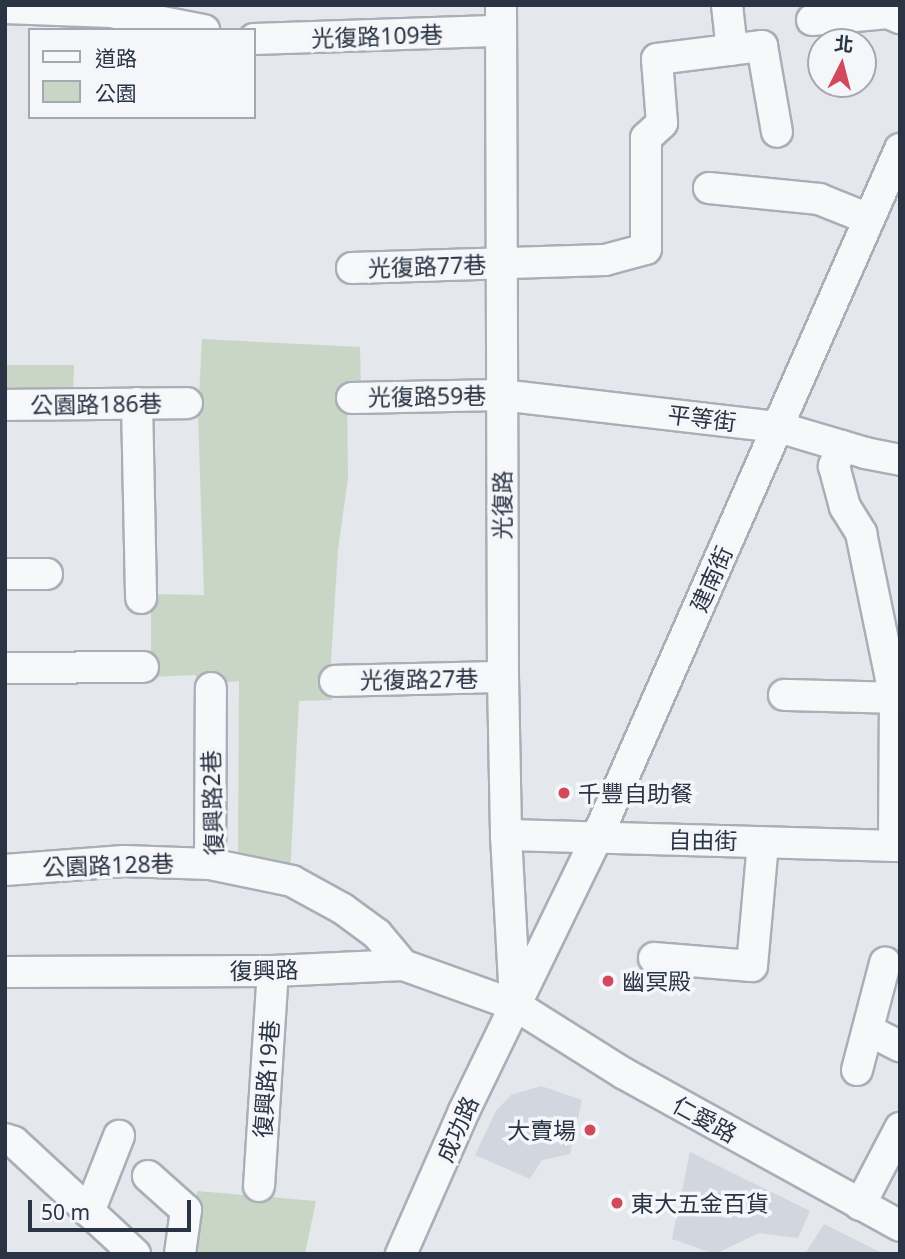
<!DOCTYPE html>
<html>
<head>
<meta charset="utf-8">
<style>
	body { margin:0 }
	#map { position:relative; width:905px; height:1259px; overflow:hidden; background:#e4e7ec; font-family:"Noto Sans","Noto Sans TC",sans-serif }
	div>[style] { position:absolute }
	.built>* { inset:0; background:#d2d6de }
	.green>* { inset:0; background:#c9d6c5 }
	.roads { filter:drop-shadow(2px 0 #a9aeb7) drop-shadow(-2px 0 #a9aeb7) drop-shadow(0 2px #a9aeb7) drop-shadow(0 -2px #a9aeb7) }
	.minor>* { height:30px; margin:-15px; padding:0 15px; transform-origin:15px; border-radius:15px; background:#f7f8fa }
	.dots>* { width:19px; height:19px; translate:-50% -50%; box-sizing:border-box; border:4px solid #f4f6f9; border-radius:50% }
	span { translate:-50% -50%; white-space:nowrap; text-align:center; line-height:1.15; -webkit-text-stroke:7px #f4f6f9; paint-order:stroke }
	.street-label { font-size:23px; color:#2b3445 }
	.poi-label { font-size:23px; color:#2b3445 }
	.left { translate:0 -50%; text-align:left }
	.right { translate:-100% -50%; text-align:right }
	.frame { position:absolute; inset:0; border:7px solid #2b3445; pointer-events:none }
	.legend { position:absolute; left:28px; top:28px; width:228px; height:91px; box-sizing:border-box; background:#f4f6f9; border:2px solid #a4a8b1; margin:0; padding:9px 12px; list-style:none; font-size:21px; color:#2b3445 }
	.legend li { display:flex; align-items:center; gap:14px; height:35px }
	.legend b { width:35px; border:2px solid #a4a8b1 }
	.north { position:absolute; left:807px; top:28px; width:70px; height:70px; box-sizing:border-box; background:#f4f6f9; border:2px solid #a4a8b1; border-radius:50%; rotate:6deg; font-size:19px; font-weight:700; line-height:28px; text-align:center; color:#2b3445 }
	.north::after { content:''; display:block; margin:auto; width:24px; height:32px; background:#d1495b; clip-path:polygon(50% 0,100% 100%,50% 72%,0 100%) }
	.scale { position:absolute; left:28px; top:1200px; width:163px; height:32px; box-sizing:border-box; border:4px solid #2b3445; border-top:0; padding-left:9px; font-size:21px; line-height:24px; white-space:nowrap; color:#2b3445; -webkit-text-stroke:5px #f4f6f9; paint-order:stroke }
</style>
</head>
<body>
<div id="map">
	<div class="built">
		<div style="clip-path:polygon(541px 1086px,582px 1100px,570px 1154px,542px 1160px,530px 1179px,475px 1155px,496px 1111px,511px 1095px)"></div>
		<div style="clip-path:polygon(690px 1152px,810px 1211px,798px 1238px,759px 1233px,715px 1254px,672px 1239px)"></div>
		<div style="clip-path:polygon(824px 1224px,884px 1254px,805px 1254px)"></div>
	</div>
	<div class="green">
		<div style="clip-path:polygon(202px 339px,360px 347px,361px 392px,347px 393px,348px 478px,338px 550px,330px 677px,332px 700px,299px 701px,290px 875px,238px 861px,239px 681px,205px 684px,195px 675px,151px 677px,151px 594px,204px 595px,198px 415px)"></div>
		<div style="clip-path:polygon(5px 365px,74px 365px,73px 393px,5px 395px)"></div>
		<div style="clip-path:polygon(197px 1191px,316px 1201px,305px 1254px,189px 1254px)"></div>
	</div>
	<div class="roads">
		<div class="minor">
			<div style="left:501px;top:5px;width:672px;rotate:89.83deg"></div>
			<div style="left:503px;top:677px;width:158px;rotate:88.9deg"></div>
			<div style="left:506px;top:835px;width:167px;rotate:86.9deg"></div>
			<div style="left:727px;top:5px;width:45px;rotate:83.7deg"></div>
			<div style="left:5px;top:8px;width:106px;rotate:2.2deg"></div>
			<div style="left:111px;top:12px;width:95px;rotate:11deg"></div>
			<div style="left:812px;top:20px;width:76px;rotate:-5.3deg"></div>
			<div style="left:888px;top:13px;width:13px;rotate:23deg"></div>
			<div style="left:254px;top:39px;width:247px;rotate:-1.9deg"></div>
			<div style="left:709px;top:188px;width:111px;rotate:5.7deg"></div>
			<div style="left:819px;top:199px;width:54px;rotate:21.8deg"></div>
			<div style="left:352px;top:268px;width:253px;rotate:-1.8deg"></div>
			<div style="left:605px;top:260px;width:42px;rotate:-15deg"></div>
			<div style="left:646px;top:249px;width:111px;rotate:-90deg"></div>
			<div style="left:646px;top:138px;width:22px;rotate:-43deg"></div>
			<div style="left:662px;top:123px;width:64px;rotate:-94.5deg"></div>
			<div style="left:657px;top:59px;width:106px;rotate:-7.1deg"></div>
			<div style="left:762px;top:46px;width:87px;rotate:80.1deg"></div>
			<div style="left:352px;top:398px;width:149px;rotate:-1.2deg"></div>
			<div style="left:501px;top:395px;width:279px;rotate:6.6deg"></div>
			<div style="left:778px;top:427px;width:91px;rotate:16.6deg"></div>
			<div style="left:865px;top:453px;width:36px;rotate:11deg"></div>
			<div style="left:137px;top:403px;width:195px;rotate:88.8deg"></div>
			<div style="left:5px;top:405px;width:182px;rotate:-0.6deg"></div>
			<div style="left:842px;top:446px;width:22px;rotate:112deg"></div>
			<div style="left:834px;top:466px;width:42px;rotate:75deg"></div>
			<div style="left:845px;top:507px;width:31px;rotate:58deg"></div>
			<div style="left:861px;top:533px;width:168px;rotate:78.4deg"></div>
			<div style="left:895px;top:698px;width:148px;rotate:90.4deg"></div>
			<div style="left:5px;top:574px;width:42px"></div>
			<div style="left:5px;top:668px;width:138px;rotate:-0.4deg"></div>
			<div style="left:335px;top:681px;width:168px;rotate:-1.4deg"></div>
			<div style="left:784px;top:695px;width:111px;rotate:1.5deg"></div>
			<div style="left:506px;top:835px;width:394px;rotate:1.6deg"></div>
			<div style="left:210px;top:864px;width:176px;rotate:-89.7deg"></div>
			<div style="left:5px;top:870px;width:119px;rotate:-4.3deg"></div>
			<div style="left:124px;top:861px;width:86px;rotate:2deg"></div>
			<div style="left:210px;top:864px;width:84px;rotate:11.7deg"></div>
			<div style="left:292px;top:881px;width:58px;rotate:28.8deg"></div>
			<div style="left:343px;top:909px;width:42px;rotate:36.3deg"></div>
			<div style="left:377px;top:934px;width:40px;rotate:50deg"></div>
			<div style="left:654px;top:958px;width:98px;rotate:4.7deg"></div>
			<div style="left:752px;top:966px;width:124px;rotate:-84.9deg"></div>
			<div style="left:5px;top:972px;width:268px;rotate:-0.2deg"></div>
			<div style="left:273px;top:971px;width:130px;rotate:-2.6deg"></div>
			<div style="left:403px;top:965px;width:119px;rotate:19.7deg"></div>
			<div style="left:515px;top:1005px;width:128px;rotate:32.2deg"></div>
			<div style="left:623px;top:1073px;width:316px;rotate:28.9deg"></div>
			<div style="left:868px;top:1030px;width:36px;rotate:27deg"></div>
			<div style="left:857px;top:1070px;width:111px;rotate:-75.3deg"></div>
			<div style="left:5px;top:1139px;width:9px;rotate:18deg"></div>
			<div style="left:14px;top:1142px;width:165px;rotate:42.8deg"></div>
			<div style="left:148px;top:1176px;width:51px;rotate:41.8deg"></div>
			<div style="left:186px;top:1210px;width:44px;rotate:97.8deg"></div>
			<div style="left:259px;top:1186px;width:215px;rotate:-86.3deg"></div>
			<div style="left:860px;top:1205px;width:87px;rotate:-62.5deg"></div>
			<div style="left:89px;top:1212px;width:82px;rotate:-68.5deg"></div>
			<div style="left:401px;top:1254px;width:156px;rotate:-66.2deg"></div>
			<div style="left:464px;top:1111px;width:305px;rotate:-64.1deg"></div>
			<div style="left:597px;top:837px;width:752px;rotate:-66.23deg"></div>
		</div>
	</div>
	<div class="dots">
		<div style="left:564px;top:793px;background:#d1495b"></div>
		<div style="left:608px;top:981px;background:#d1495b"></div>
		<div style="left:590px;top:1130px;background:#d1495b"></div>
		<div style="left:617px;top:1203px;background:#d1495b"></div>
	</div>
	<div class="street-label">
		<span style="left:377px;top:36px;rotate:-2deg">光復路109巷</span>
		<span style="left:427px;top:266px;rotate:-2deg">光復路77巷</span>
		<span style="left:427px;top:396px;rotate:-1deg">光復路59巷</span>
		<span style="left:96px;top:404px;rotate:-1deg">公園路186巷</span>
		<span style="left:702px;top:418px;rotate:7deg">平等街</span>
		<span style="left:502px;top:505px;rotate:-90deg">光復路</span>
		<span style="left:711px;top:579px;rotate:-66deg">建南街</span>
		<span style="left:419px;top:679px;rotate:-1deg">光復路27巷</span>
		<span style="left:212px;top:803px;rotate:-92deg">復興路2巷</span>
		<span style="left:703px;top:840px;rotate:1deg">自由街</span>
		<span style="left:108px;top:865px;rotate:-2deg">公園路128巷</span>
		<span style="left:264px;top:970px;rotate:-1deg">復興路</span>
		<span style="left:266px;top:1079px;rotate:-86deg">復興路19巷</span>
		<span style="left:705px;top:1119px;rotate:29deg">仁愛路</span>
		<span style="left:457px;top:1129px;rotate:-66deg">成功路</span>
	</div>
	<div class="poi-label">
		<span class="left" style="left:578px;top:793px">千豐自助餐</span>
		<span class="left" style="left:622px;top:981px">幽冥殿</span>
		<span class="right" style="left:576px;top:1130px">大賣場</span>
		<span class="left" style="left:631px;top:1203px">東大五金百貨</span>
	</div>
	<div class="frame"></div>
	<ul class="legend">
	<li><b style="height:9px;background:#f7f8fa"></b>道路</li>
	<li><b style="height:19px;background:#c9d6c5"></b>公園</li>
	</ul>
	<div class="north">北</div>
	<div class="scale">50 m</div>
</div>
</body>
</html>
